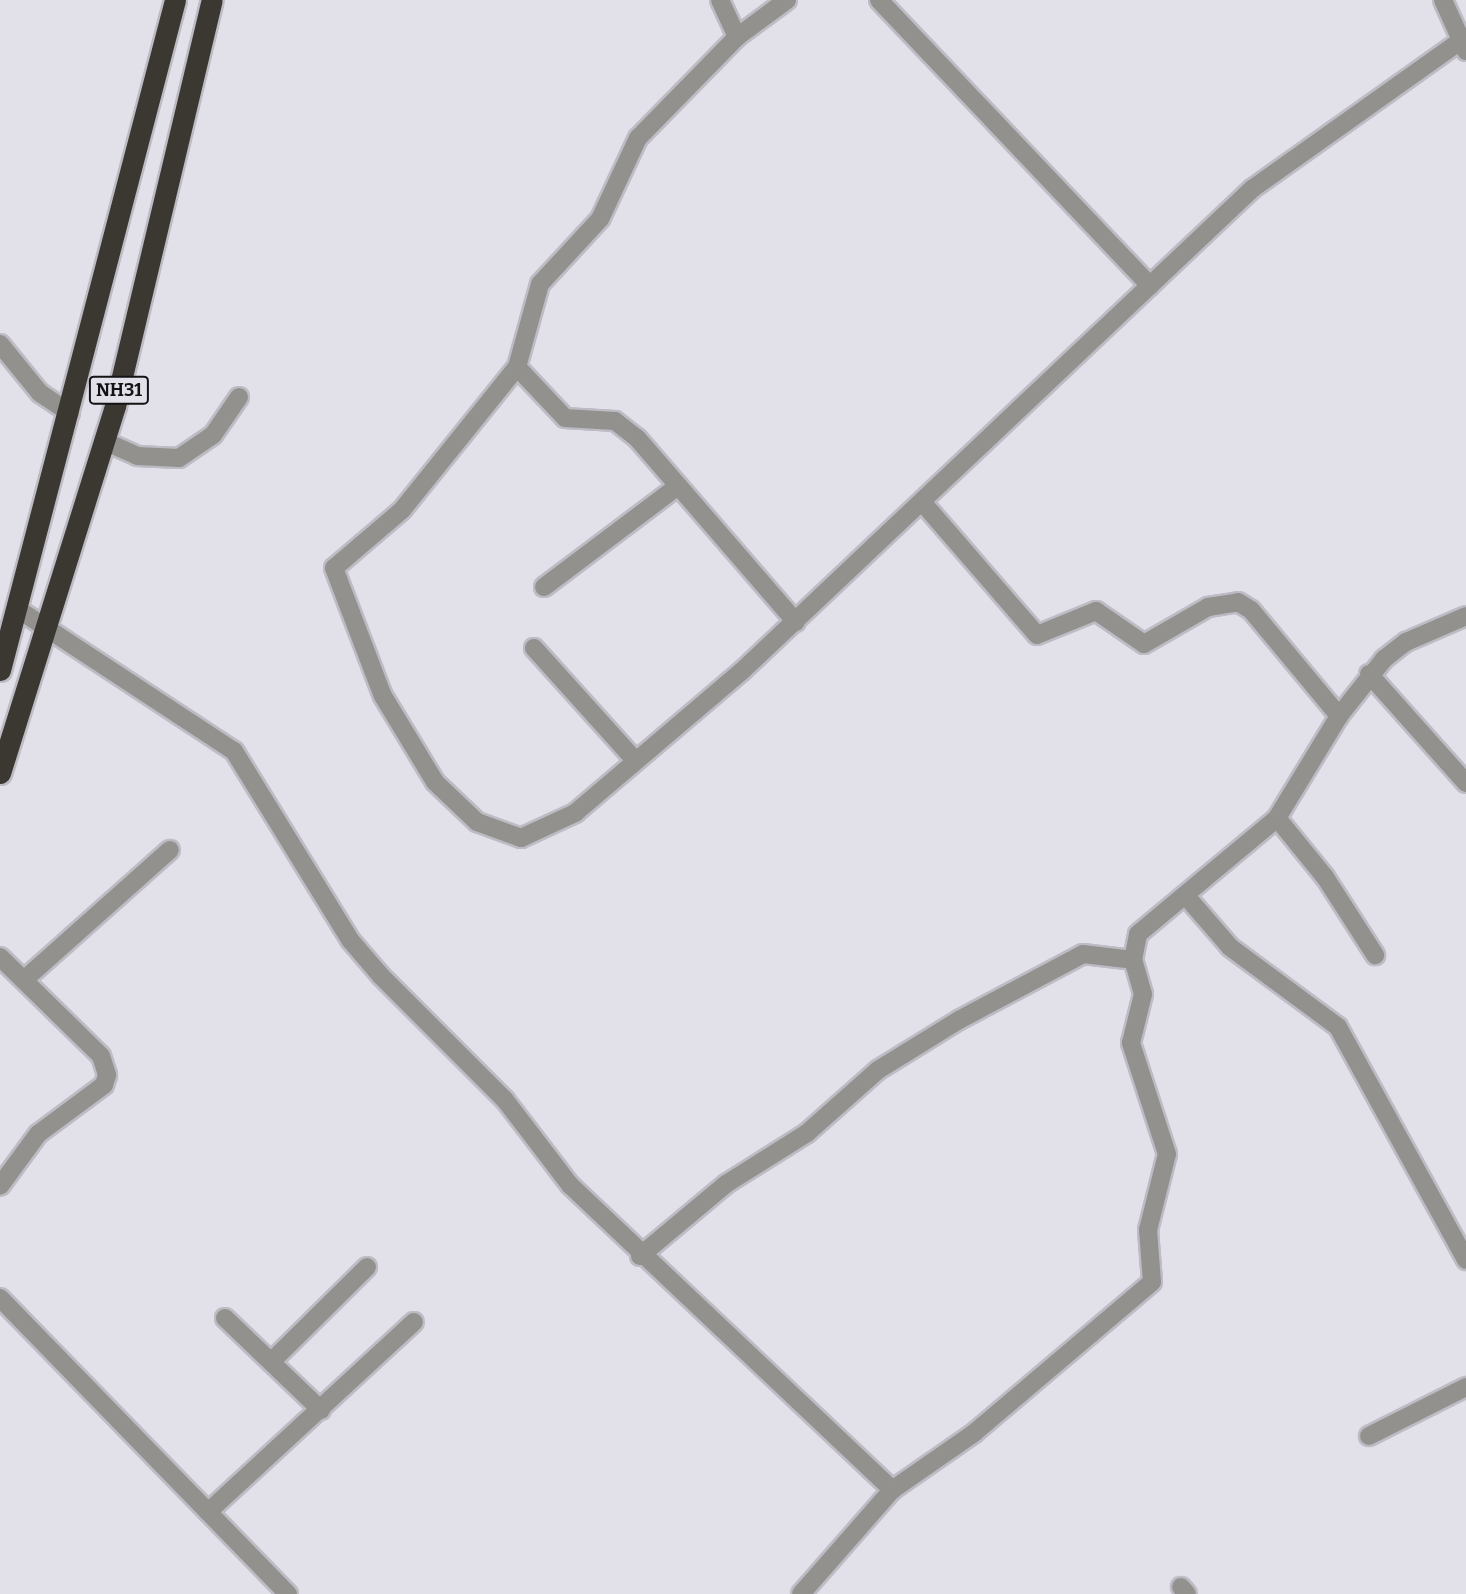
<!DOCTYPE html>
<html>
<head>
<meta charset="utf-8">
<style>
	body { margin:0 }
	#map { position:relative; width:1466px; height:1594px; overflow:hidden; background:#e2e1ea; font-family:Bitter,serif }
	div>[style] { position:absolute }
	.roads { filter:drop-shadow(2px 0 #bdbcc4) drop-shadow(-2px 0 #bdbcc4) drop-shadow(0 2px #bdbcc4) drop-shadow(0 -2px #bdbcc4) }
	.minor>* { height:18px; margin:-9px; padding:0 9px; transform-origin:9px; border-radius:9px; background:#92918e }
	.highway>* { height:21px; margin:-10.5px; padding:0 10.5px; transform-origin:10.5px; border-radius:10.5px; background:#3b3832 }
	span { translate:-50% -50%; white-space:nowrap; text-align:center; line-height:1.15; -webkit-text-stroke:5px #e2e1ea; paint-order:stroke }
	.shield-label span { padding:2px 5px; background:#e2e1ea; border:2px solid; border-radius:5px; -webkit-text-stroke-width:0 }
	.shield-label { font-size:18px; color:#131316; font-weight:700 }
</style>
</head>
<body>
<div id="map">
	<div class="roads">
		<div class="minor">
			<div style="left:720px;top:0;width:41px;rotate:65.3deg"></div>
			<div style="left:787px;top:0;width:62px;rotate:143.5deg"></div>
			<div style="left:737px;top:37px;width:141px;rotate:134.4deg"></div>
			<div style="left:638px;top:138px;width:89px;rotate:115.1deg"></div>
			<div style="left:600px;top:219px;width:88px;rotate:132.7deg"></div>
			<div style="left:540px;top:284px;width:86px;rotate:105.5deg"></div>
			<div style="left:517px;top:367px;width:184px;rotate:128.8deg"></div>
			<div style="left:402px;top:510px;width:89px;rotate:139.5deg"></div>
			<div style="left:334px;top:568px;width:137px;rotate:69.1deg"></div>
			<div style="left:383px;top:696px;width:100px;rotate:58.8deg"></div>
			<div style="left:435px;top:782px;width:58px;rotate:43.6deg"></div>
			<div style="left:477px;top:822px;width:47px;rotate:20deg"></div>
			<div style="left:521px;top:838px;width:60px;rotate:-24.8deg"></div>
			<div style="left:575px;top:813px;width:219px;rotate:-40.4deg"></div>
			<div style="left:742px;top:671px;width:702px;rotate:-43.38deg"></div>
			<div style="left:1252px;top:189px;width:262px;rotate:-35.4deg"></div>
			<div style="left:879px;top:0;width:394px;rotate:46.5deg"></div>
			<div style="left:1443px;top:0;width:56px;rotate:65.7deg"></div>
			<div style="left:0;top:344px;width:63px;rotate:50.8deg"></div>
			<div style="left:40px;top:393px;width:36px;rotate:34deg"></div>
			<div style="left:517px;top:367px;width:70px;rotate:46.7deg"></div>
			<div style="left:565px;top:418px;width:50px;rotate:3.4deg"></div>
			<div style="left:615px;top:421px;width:28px;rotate:38deg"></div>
			<div style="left:637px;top:438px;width:243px;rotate:49.2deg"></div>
			<div style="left:104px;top:441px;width:36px;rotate:24deg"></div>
			<div style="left:137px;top:456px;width:42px;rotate:2.7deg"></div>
			<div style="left:179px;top:458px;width:41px;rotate:-34.1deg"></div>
			<div style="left:213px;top:435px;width:46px;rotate:-55.6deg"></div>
			<div style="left:923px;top:503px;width:174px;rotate:49.2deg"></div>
			<div style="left:1037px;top:635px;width:64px;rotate:-22.1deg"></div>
			<div style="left:1096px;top:611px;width:58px;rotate:34.5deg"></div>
			<div style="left:1144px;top:644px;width:74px;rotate:-30deg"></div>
			<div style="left:1208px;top:607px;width:30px;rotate:-9deg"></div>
			<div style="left:1238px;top:602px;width:15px;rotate:32deg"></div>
			<div style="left:1251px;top:610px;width:138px;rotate:50.3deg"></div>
			<div style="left:544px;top:587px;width:168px;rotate:-37deg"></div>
			<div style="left:19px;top:610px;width:257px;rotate:33.3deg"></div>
			<div style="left:234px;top:751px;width:223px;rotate:58.4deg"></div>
			<div style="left:351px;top:941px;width:46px;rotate:49.4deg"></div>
			<div style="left:381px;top:976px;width:175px;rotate:45deg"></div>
			<div style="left:505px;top:1100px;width:107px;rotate:52.6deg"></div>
			<div style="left:570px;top:1185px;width:444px;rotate:43.4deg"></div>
			<div style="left:892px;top:1490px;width:100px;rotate:-34.8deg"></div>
			<div style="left:974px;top:1433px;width:233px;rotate:-40.3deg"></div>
			<div style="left:1152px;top:1282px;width:52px;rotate:-94.4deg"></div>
			<div style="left:1148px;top:1230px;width:78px;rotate:-76deg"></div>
			<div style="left:1167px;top:1154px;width:117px;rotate:-108deg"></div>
			<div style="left:1131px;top:1043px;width:50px;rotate:-76.2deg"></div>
			<div style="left:1143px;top:994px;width:35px;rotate:-106deg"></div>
			<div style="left:1133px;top:960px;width:26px;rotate:-79deg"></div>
			<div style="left:1138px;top:934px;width:181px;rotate:-39.8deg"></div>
			<div style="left:1277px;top:818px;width:119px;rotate:-58.7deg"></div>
			<div style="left:1339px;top:716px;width:73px;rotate:-51.7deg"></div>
			<div style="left:1384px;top:659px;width:28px;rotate:-38deg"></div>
			<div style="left:1406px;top:642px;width:65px;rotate:-23.4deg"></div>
			<div style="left:534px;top:648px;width:149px;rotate:48deg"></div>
			<div style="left:1369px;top:674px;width:146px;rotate:48.3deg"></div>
			<div style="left:1277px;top:818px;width:76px;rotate:50.9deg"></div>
			<div style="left:1325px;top:877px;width:93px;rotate:57.3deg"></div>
			<div style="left:1186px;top:896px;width:67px;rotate:49.2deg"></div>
			<div style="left:1230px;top:947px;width:134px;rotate:36.5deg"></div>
			<div style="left:1338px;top:1027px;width:266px;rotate:61.2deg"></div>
			<div style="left:0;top:957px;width:141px;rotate:44.4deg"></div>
			<div style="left:101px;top:1056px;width:20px;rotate:72deg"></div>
			<div style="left:107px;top:1075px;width:10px;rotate:107deg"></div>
			<div style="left:104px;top:1085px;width:82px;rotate:143.4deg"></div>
			<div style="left:38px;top:1134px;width:64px;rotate:126.2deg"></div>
			<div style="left:25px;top:979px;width:194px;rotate:-41.7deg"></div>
			<div style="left:640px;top:1256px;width:112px;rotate:-39.9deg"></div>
			<div style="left:726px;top:1184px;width:96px;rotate:-32.2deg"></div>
			<div style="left:807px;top:1133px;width:95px;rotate:-41.6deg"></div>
			<div style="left:878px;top:1070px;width:95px;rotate:-31.7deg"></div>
			<div style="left:959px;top:1020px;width:140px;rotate:-28deg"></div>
			<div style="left:1083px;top:954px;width:50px;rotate:6.8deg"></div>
			<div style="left:0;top:1298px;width:413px;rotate:45.8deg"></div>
			<div style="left:225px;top:1318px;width:133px;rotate:43.8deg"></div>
			<div style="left:271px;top:1362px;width:135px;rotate:-44.7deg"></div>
			<div style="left:1369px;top:1436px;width:109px;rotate:-26.8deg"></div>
			<div style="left:208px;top:1512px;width:280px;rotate:-42.7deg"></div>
			<div style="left:1181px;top:1587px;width:9px;rotate:49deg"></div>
			<div style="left:801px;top:1594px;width:138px;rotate:-48.8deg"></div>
		</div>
		<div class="highway">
			<div style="left:0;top:670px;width:692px;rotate:-75.36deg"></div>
			<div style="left:0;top:773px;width:385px;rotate:-72.6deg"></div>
			<div style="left:115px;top:406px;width:417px;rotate:-76.6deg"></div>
		</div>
	</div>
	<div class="shield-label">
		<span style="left:119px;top:390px">NH31</span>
	</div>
</div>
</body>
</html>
